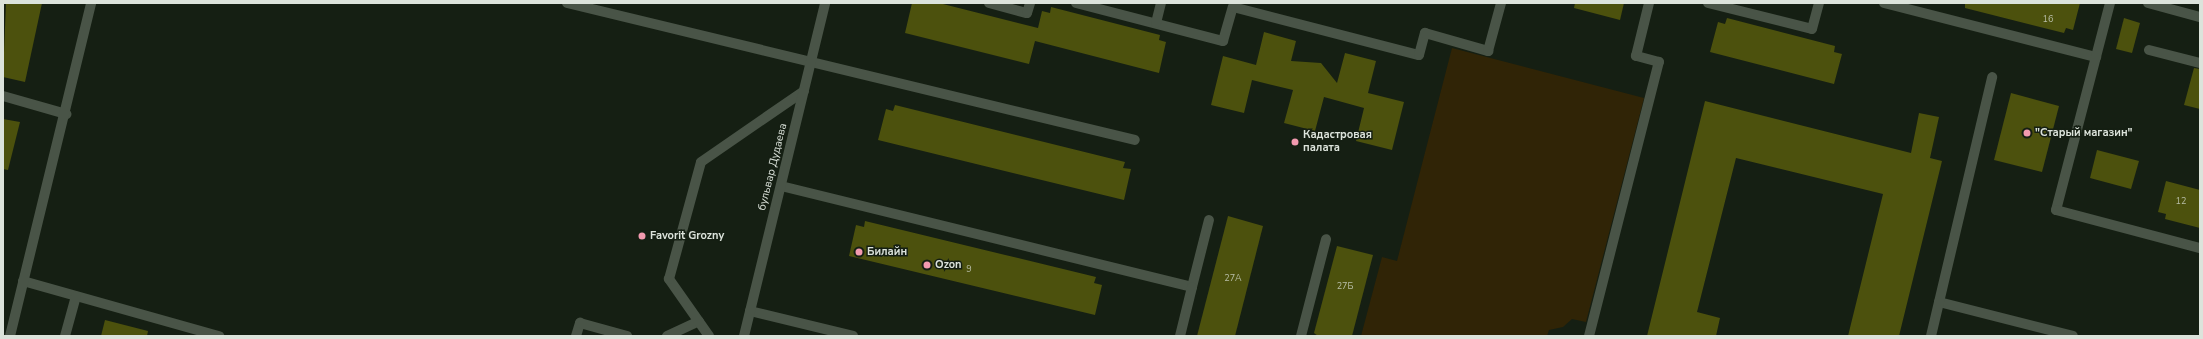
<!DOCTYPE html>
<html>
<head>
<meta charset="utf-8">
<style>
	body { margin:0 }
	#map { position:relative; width:2203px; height:339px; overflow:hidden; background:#151f13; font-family:"Nunito Sans",sans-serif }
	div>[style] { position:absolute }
	.green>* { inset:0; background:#302406 }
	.building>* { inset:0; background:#4c510d }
	.lane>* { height:10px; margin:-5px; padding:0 5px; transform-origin:5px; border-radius:5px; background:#495447 }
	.street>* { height:10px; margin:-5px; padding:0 5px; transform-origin:5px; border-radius:5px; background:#495447 }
	.secondary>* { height:10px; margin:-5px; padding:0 5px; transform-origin:5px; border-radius:5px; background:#495447 }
	.dots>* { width:11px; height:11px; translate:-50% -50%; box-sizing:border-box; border:2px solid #151f13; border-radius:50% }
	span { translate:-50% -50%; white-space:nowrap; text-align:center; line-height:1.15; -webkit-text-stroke:3px #151f13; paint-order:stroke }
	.number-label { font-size:9px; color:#b8bea8 }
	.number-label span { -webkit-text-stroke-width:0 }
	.poi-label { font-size:11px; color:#dce3db; font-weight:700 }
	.left { translate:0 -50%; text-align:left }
	.street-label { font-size:11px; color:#dce3db }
	.frame { position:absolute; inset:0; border:4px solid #dce3db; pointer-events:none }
</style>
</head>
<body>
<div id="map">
	<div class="green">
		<div style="clip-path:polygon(1452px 48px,1644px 98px,1586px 322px,1572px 319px,1563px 327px,1549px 330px,1547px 336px,1361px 336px,1382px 257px,1397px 261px)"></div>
	</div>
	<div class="building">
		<div style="clip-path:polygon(6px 3px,42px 3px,25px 82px,3px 77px)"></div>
		<div style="clip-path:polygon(912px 3px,939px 3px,1038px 28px,1042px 11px,1050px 13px,1051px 7px,1160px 35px,1159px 40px,1166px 42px,1159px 73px,1035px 41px,1029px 64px,905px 33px)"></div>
		<div style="clip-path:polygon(1575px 3px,1624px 3px,1620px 20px,1574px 8px)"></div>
		<div style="clip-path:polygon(1965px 3px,2080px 3px,2073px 30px,2066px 28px,2064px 33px,1965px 8px)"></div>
		<div style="clip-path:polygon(1727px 18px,1835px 46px,1834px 52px,1842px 54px,1834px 84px,1710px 52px,1718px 22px,1725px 24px)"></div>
		<div style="clip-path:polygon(2124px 18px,2140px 23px,2132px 53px,2116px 49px)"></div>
		<div style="clip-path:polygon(1264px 32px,1296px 41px,1291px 61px,1321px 63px,1337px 83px,1345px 53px,1376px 61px,1368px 93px,1404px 102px,1392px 150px,1356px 141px,1364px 108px,1324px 97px,1315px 131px,1284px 123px,1293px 90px,1252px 80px,1244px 113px,1211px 105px,1223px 56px,1256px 65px)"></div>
		<div style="clip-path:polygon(2194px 68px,2200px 69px,2200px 109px,2184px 105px)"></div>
		<div style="clip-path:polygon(2011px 93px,2059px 106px,2042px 172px,1994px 160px)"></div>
		<div style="clip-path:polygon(1705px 101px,1911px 153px,1919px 113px,1939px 117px,1930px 158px,1942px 161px,1899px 336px,1848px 336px,1883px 194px,1736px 158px,1697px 312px,1720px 318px,1716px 336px,1647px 336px)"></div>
		<div style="clip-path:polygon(895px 105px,1125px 162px,1123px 168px,1131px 169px,1124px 200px,878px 140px,886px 109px,893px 111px)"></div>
		<div style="clip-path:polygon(3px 119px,20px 122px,8px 170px,3px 169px)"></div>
		<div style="clip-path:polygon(2097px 150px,2139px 161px,2131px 189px,2090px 178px)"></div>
		<div style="clip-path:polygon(2166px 181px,2200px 190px,2200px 228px,2165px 219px,2166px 214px,2158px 212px)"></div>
		<div style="clip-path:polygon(1228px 216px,1263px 226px,1235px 336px,1197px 336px)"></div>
		<div style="clip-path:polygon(865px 221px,1096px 277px,1094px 283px,1102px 285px,1095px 315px,849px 256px,856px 225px,864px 227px)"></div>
		<div style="clip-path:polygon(1337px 246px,1373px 255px,1352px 336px,1318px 336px,1314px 333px)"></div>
		<div style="clip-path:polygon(105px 320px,148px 331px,147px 336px,101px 336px)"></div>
	</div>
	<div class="lane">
		<div style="left:567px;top:3px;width:584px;rotate:13.56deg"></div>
		<div style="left:989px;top:3px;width:39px;rotate:15deg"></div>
		<div style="left:1027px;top:13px;width:10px;rotate:-73deg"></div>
		<div style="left:1076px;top:3px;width:152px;rotate:14.5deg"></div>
		<div style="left:1223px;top:41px;width:35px;rotate:-74deg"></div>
		<div style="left:1233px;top:7px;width:192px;rotate:14.5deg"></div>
		<div style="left:1419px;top:55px;width:23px;rotate:-75deg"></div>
		<div style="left:1425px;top:33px;width:66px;rotate:15.9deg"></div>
		<div style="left:1488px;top:51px;width:50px;rotate:-74.8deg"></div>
		<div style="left:1708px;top:3px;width:107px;rotate:14deg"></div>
		<div style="left:1812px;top:29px;width:27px;rotate:-75deg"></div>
		<div style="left:1884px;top:3px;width:219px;rotate:14.3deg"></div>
		<div style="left:2110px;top:3px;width:214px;rotate:104.6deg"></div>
		<div style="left:2056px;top:210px;width:149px;rotate:14.8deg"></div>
		<div style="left:2148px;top:3px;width:54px;rotate:15.1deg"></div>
		<div style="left:1156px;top:23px;width:21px;rotate:-76deg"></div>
		<div style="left:2149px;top:50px;width:53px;rotate:14.3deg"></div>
		<div style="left:3px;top:96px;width:66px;rotate:15.9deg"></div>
		<div style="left:781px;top:186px;width:423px;rotate:13.8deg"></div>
		<div style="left:1192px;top:287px;width:69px;rotate:-75.8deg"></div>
		<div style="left:23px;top:281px;width:204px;rotate:15.7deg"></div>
		<div style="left:1939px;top:302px;width:138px;rotate:14.2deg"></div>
		<div style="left:750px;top:311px;width:106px;rotate:13.6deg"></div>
		<div style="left:65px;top:336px;width:41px;rotate:-74.6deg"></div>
		<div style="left:576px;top:336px;width:14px;rotate:-73deg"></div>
		<div style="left:580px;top:323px;width:49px;rotate:15.5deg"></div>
		<div style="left:667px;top:336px;width:35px;rotate:-25deg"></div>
		<div style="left:709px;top:336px;width:70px;rotate:-125.1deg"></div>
		<div style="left:669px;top:279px;width:121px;rotate:-74.7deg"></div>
		<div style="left:701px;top:162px;width:125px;rotate:-34.6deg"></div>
		<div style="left:1180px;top:336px;width:50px;rotate:-76.2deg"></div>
		<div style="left:1301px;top:336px;width:100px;rotate:-75.5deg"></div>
		<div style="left:1589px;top:336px;width:283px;rotate:-75.7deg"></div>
		<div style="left:1659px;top:62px;width:24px;rotate:-165deg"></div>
		<div style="left:1636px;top:56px;width:55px;rotate:-76.2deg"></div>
		<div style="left:1931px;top:336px;width:266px;rotate:-76.7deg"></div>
	</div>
	<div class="street">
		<div style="left:10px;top:336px;width:343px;rotate:-76.3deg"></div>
	</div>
	<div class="secondary">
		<div style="left:744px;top:336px;width:343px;rotate:-76.3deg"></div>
	</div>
	<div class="dots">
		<div style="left:2027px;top:133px;background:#f29aaf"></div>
		<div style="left:1295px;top:142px;background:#f29aaf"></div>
		<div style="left:642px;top:236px;background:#f29aaf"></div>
		<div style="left:859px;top:252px;background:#f29aaf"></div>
		<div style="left:927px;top:265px;background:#f29aaf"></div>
	</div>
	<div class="number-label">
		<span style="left:2048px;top:19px">16</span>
		<span style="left:2181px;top:201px">12</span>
		<span style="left:969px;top:269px">9</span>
		<span style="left:1233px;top:278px">27А</span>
		<span style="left:1345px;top:286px">27Б</span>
	</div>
	<div class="poi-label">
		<span class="left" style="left:2035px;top:133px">"Старый магазин"</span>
		<span class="left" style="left:1303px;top:142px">Кадастровая<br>палата</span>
		<span class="left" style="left:650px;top:236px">Favorit Grozny</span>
		<span class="left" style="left:867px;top:252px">Билайн</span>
		<span class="left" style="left:935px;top:265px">Ozon</span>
	</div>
	<div class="street-label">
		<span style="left:773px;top:167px;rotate:-76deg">бульвар Дудаева</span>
	</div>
	<div class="frame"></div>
</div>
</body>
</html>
